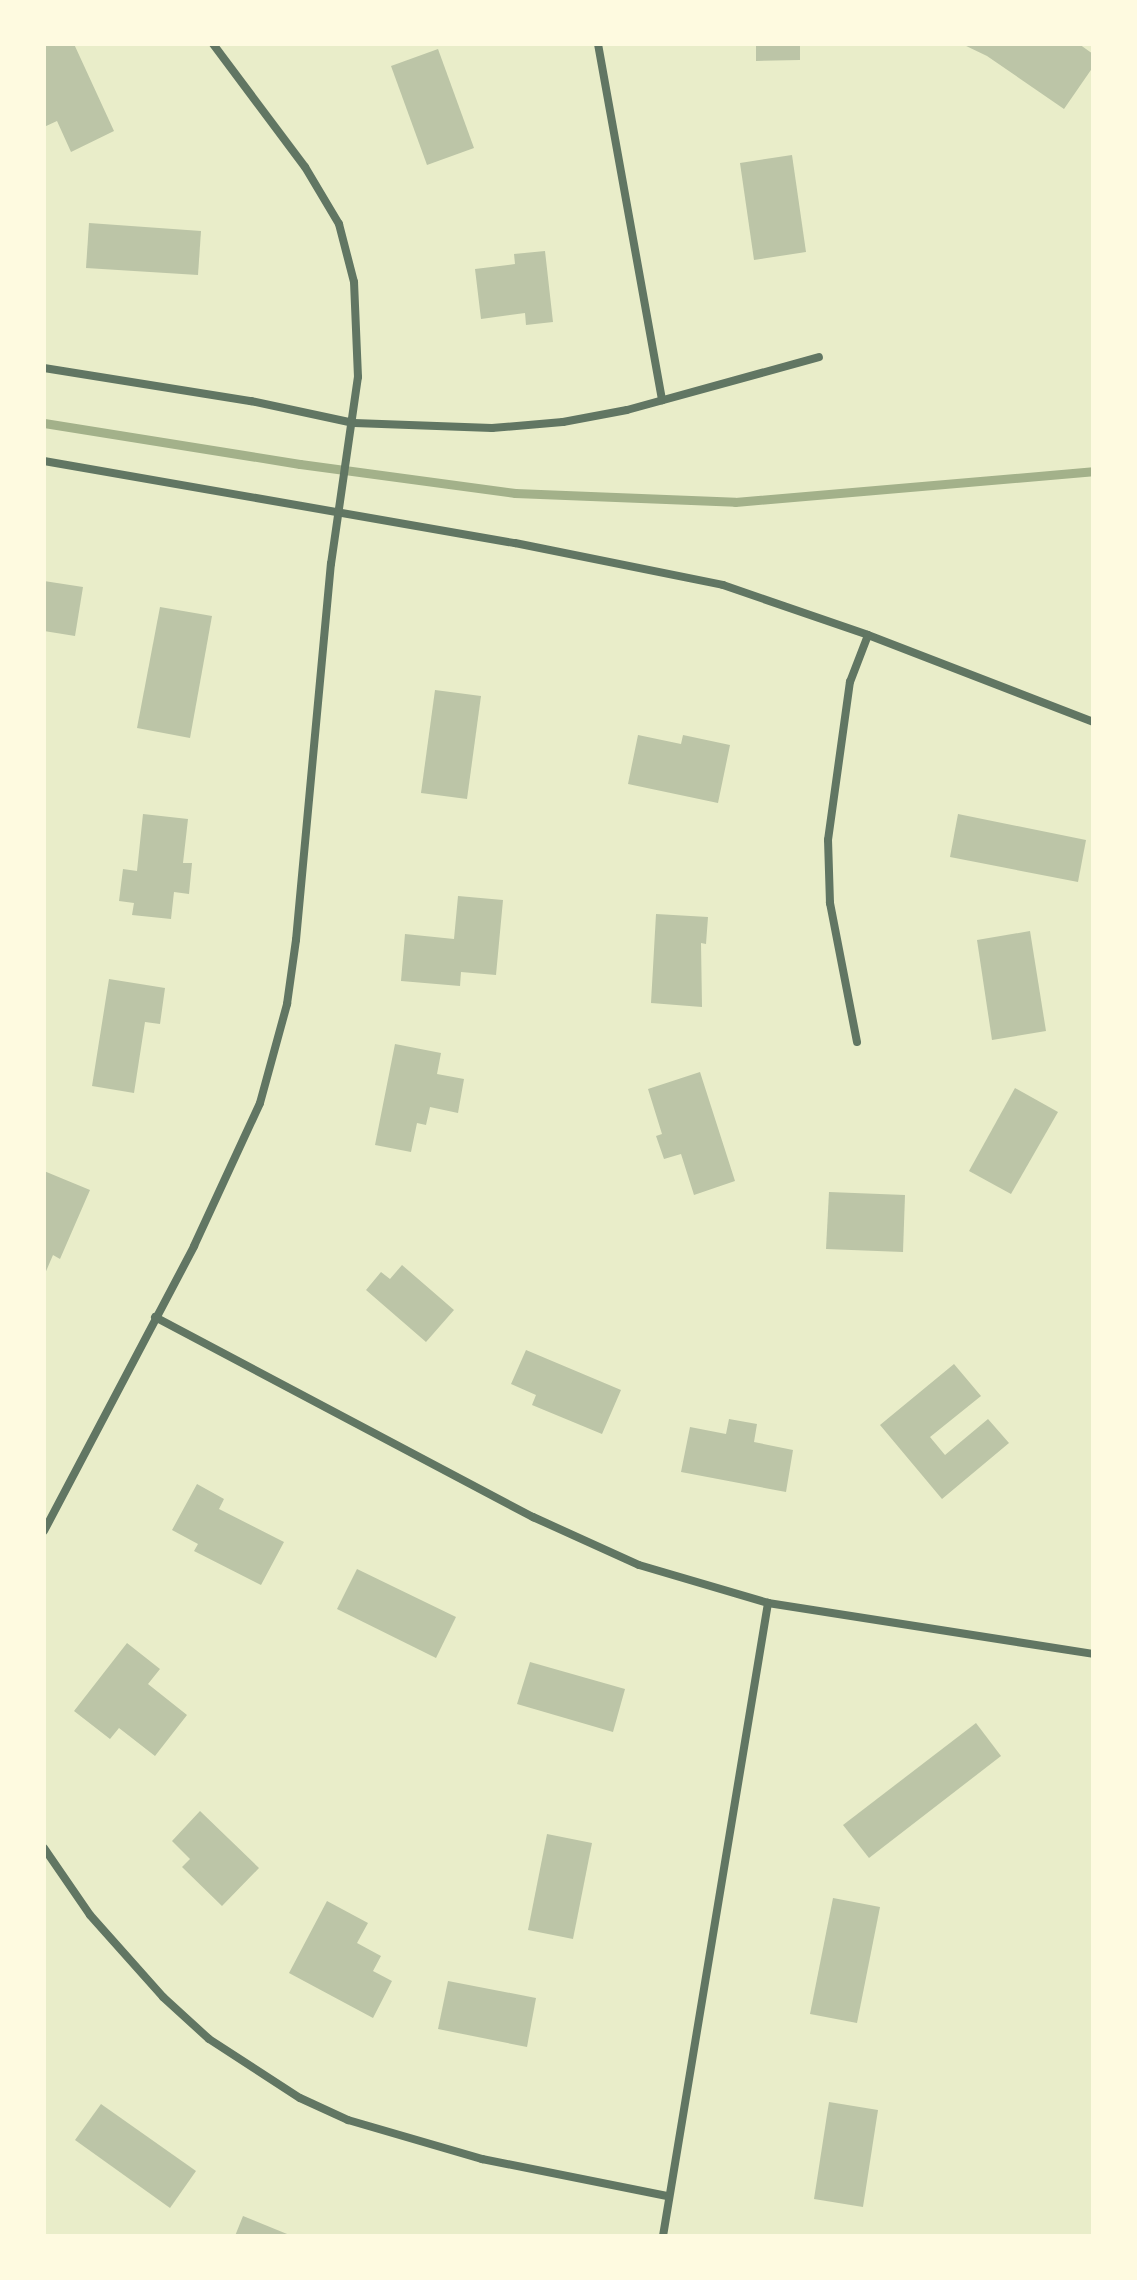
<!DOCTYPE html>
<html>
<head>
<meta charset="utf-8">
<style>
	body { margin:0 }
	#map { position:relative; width:1137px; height:2280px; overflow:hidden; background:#e9edc9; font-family:"Public Sans",sans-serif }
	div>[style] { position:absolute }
	.stream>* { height:9px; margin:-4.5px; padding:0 4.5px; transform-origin:4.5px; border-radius:4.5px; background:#a3b18a }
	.building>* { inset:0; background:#bcc5a7 }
	.minor>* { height:8px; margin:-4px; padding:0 4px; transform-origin:4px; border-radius:4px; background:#617663 }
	span { translate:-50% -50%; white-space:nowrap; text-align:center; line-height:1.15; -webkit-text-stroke:6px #fefae0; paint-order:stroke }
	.frame { position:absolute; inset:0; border:46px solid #fefae0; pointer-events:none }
</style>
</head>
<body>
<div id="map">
	<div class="stream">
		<div style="left:44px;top:423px;width:259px;rotate:9.1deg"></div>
		<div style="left:300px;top:464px;width:217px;rotate:7.7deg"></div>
		<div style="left:515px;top:493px;width:220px;rotate:2.3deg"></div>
		<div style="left:735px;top:502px;width:359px;rotate:-4.9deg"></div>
	</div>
	<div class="building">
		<div style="clip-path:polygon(74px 44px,114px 131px,71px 152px,57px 121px,44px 127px,44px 45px)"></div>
		<div style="clip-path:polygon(756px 44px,800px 44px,800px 60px,756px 61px)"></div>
		<div style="clip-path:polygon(962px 44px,1079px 44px,1093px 54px,1093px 67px,1064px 109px,987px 56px)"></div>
		<div style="clip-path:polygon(438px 49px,474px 148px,427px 165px,391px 66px)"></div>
		<div style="clip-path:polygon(792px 155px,806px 252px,754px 260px,740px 163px)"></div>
		<div style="clip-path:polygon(89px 223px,201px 231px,198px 275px,86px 268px)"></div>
		<div style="clip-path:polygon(545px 251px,553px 322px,526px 325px,525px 313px,481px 319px,475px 269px,515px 264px,514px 254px)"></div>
		<div style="clip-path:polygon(44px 581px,83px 587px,75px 636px,44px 631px)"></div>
		<div style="clip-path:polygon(160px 607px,212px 616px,190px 738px,137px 728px)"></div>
		<div style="clip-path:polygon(435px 690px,481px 696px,467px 799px,421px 793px)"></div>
		<div style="clip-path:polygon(638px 735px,681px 744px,683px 735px,730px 745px,718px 803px,628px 784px)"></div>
		<div style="clip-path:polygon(143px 814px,188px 819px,183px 863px,192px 863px,189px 894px,174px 892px,171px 919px,132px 915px,134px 903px,119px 901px,123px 869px,137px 871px)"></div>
		<div style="clip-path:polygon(958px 814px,1086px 840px,1078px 882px,950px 857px)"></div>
		<div style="clip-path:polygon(458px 896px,503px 900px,496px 975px,461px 972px,460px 986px,401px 981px,405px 934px,454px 939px)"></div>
		<div style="clip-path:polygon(656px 914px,708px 917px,706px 944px,701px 943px,702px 1007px,651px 1003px)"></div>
		<div style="clip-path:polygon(1030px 931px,1046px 1031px,992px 1040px,977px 940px)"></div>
		<div style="clip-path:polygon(109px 979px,165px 988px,160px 1024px,145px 1022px,134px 1093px,92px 1086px)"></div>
		<div style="clip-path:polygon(395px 1044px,441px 1053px,437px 1074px,464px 1079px,458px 1113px,430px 1107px,426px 1125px,417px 1123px,411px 1152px,375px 1145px)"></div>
		<div style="clip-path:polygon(700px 1072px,735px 1181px,694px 1195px,681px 1154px,664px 1159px,656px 1136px,662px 1134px,648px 1089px)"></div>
		<div style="clip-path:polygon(1015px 1088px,1058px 1112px,1011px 1194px,969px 1171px)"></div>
		<div style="clip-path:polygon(44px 1171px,90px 1190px,60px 1259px,53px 1255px,44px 1276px)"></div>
		<div style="clip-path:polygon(829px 1192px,905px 1195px,903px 1252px,826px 1249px)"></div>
		<div style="clip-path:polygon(402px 1265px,454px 1310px,426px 1342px,366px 1290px,381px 1272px,390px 1279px)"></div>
		<div style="clip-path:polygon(526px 1350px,621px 1390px,602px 1434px,532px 1405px,536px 1395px,511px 1384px)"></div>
		<div style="clip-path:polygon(954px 1364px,981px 1396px,930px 1437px,945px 1455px,988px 1419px,1009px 1443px,942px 1499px,880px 1425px)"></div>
		<div style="clip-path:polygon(729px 1419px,757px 1424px,754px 1442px,793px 1450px,786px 1492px,681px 1472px,690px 1427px,726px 1434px)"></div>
		<div style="clip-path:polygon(197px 1484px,224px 1499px,219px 1509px,284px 1542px,261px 1585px,194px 1551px,198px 1544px,172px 1530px)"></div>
		<div style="clip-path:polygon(357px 1569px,456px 1617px,436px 1658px,337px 1609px)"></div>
		<div style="clip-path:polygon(127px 1643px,160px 1669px,148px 1684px,187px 1715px,155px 1756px,119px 1728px,110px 1739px,74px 1711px)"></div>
		<div style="clip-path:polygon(530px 1662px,625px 1689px,613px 1732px,517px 1704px)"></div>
		<div style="clip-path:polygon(976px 1723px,1001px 1756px,869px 1858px,843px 1825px)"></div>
		<div style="clip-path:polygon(200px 1811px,259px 1868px,222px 1906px,182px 1867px,190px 1859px,172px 1841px)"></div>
		<div style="clip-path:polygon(547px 1834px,592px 1843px,573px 1939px,528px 1930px)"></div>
		<div style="clip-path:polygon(833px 1898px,880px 1907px,857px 2023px,810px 2014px)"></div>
		<div style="clip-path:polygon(327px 1901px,368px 1923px,357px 1943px,381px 1956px,373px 1971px,392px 1981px,373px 2018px,289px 1973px)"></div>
		<div style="clip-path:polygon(448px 1981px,536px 1998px,527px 2047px,438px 2029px)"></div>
		<div style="clip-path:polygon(829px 2102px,878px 2110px,863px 2207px,814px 2199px)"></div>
		<div style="clip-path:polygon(101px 2104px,196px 2171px,170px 2208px,75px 2140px)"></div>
		<div style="clip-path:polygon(243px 2216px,292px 2236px,235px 2236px)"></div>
	</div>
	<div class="minor">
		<div style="left:598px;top:44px;width:362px;rotate:79.8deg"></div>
		<div style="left:44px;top:368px;width:210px;rotate:9.1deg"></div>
		<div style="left:251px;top:401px;width:105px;rotate:12.1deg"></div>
		<div style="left:354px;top:423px;width:138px;rotate:2.1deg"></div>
		<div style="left:492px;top:428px;width:71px;rotate:-4.8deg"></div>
		<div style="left:563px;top:422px;width:65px;rotate:-10.6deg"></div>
		<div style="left:627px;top:410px;width:199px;rotate:-15.4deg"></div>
		<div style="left:44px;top:461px;width:478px;rotate:9.9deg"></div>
		<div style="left:515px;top:543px;width:212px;rotate:11.4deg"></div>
		<div style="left:723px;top:585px;width:153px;rotate:19deg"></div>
		<div style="left:868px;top:635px;width:241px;rotate:21.1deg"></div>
		<div style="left:857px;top:1042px;width:142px;rotate:-101deg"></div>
		<div style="left:830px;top:903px;width:63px;rotate:-91.8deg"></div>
		<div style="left:828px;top:840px;width:160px;rotate:-82.1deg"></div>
		<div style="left:850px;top:682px;width:50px;rotate:-69deg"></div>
		<div style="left:155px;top:1317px;width:428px;rotate:27.9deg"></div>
		<div style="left:533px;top:1517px;width:116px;rotate:24.4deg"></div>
		<div style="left:639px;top:1565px;width:134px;rotate:16.4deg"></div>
		<div style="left:768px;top:1603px;width:329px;rotate:8.9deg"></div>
		<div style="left:44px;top:1531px;width:322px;rotate:-62.2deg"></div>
		<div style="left:194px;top:1246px;width:157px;rotate:-65.2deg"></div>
		<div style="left:260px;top:1103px;width:103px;rotate:-74.7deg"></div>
		<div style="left:287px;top:1004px;width:65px;rotate:-82deg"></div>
		<div style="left:296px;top:940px;width:378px;rotate:-84.7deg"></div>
		<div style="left:331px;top:564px;width:189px;rotate:-81.8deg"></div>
		<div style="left:358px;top:377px;width:95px;rotate:-92.4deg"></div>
		<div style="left:354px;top:282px;width:60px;rotate:-104.5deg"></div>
		<div style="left:339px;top:224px;width:66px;rotate:-120.8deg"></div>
		<div style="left:305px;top:167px;width:154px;rotate:-126.8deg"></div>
		<div style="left:44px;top:1848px;width:81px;rotate:55.5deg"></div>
		<div style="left:90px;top:1915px;width:110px;rotate:48.3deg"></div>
		<div style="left:163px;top:1997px;width:62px;rotate:42.4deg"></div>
		<div style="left:209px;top:2039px;width:108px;rotate:33deg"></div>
		<div style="left:300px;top:2098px;width:53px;rotate:24.6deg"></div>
		<div style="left:348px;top:2120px;width:140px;rotate:16.2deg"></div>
		<div style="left:482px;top:2159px;width:190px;rotate:11.3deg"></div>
		<div style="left:663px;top:2236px;width:642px;rotate:-80.58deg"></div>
	</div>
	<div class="frame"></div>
</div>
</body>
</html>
